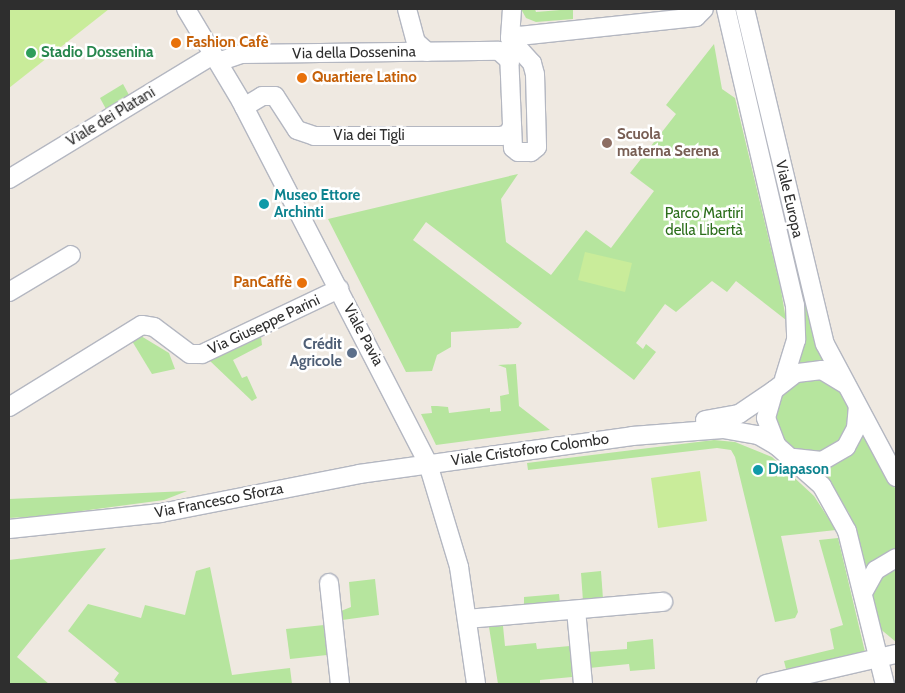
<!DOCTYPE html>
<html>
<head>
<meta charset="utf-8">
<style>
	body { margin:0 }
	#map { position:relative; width:905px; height:693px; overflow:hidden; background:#efe9e1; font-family:Cabin,sans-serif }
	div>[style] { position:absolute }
	.green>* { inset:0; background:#b6e59e }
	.round { border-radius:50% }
	.pitch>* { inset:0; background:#c9ec9a }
	.roads { filter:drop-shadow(1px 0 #b4b7c1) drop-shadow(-1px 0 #b4b7c1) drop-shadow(0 1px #b4b7c1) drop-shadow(0 -1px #b4b7c1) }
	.minor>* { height:18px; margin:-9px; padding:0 9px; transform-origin:9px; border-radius:9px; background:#fff }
	.dots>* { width:14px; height:14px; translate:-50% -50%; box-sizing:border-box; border:2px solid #fff; border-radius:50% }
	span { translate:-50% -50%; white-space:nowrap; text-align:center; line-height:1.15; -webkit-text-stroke:5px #fff; paint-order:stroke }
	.food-label { font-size:15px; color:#c56008; font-weight:700 }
	.left { translate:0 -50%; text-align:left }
	.right { translate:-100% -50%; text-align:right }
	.leisure-label { font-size:15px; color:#27864d; font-weight:700 }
	.street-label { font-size:15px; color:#2e2e2e }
	.education-label { font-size:15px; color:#785e54; font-weight:700 }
	.culture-label { font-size:15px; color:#0d838f; font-weight:700 }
	.park-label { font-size:15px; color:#2c6e1b }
	.service-label { font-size:15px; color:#4e5e75; font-weight:700 }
	.frame { position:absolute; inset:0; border:10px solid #2e2e2e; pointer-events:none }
</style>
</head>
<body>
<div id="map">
	<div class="green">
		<div style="clip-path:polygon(521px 9px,535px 9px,536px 12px,573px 9px,573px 19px,536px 22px,526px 18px)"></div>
		<div style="clip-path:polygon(731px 9px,736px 9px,808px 312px,818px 349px,827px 366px,798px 363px,803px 344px)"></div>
		<div style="clip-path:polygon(714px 44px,722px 89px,735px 98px,781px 290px,786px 320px,736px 281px,727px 292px,712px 281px,676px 312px,665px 304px,636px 343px,643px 349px,646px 344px,656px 352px,634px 380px,426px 222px,413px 240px,522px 323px,518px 328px,451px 332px,451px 347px,437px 355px,432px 371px,406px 372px,328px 219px,518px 174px,501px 199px,506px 242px,551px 275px,586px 230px,611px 248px,654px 191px,630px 173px,676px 114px,666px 105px)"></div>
		<div style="clip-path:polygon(123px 84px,129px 95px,106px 109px,100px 98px)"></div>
		<div style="clip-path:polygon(141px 336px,169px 353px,175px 369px,152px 374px,132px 341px)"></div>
		<div style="clip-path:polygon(261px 336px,262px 345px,233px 360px,242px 378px,247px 376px,257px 398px,252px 401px,210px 361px)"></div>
		<div style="clip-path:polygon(516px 364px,519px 406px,550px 430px,436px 445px,421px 414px,432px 413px,431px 406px,437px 406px,448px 407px,449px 413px,490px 408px,490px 412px,501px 411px,500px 396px,509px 394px,506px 368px,498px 365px)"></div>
		<div class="round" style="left:774px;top:378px;width:76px;height:76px"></div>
		<div style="clip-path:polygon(861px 433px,866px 433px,896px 490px,896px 552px,866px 572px,849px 513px,818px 468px)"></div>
		<div style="clip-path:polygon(714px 440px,735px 442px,772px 457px,814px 496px,836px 530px,781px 536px,798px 612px,795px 618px,775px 622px,735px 457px,731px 450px,717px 448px,528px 470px,527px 463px)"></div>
		<div style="clip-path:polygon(187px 491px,164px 500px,44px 516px,9px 518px,9px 499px)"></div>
		<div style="clip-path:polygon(838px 538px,865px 652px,786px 669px,784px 661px,834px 649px,830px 629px,843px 625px,819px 540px)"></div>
		<div style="clip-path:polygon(106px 548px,17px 657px,49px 684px,9px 684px,9px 560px)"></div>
		<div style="clip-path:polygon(896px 566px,896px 642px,878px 627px,871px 604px,877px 582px)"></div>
		<div style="clip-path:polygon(210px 567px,232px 675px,290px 668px,292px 684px,118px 684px,114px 680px,119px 673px,68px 631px,88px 604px,141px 618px,145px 605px,185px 615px,196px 571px)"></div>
		<div style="clip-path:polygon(601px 571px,603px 599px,583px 601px,581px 573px)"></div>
		<div style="clip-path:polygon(375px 579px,379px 615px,342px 620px,341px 611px,351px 607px,349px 582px)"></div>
		<div style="clip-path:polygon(559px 594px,560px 603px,524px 606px,524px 597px)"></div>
		<div style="clip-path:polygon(324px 625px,327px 655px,290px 659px,286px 629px)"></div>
		<div style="clip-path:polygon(503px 626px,505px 646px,536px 643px,537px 649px,570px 646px,572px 677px,540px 680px,540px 684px,498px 684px,489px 627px)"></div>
		<div style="clip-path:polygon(653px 639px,655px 669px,630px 671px,629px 664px,589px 668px,588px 652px,627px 649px,627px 642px)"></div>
	</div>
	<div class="pitch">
		<div style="clip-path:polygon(9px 9px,109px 9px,9px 88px)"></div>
		<div style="clip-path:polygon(585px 252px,632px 263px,625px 292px,578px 280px)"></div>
		<div style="clip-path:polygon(700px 471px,707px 521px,658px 528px,651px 478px)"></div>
	</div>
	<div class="roads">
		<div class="minor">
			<div style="left:186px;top:9px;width:107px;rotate:59.1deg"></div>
			<div style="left:241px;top:101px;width:408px;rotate:62.7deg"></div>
			<div style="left:428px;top:464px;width:108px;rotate:73.2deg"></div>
			<div style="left:459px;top:567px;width:118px;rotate:81.7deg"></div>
			<div style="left:407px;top:9px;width:34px;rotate:75deg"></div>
			<div style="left:416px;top:42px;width:15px;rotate:42deg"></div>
			<div style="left:512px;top:9px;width:29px;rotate:94deg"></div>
			<div style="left:510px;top:38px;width:4px;rotate:56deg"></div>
			<div style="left:512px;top:41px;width:30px;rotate:48deg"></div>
			<div style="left:532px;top:63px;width:11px;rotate:75deg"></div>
			<div style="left:535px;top:74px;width:73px;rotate:88.4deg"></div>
			<div style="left:537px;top:147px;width:8px;rotate:140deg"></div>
			<div style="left:531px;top:152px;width:13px;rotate:180deg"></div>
			<div style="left:518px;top:152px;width:6px;rotate:-141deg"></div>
			<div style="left:513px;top:148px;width:97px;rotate:-92.4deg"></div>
			<div style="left:509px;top:51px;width:10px;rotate:-73deg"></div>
			<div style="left:512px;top:41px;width:9px;rotate:-36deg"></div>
			<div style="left:519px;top:36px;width:178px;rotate:-6.1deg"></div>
			<div style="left:696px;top:17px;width:11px;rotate:-45deg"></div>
			<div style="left:726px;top:9px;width:304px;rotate:76.9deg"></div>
			<div style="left:795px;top:305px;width:35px;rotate:88deg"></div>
			<div style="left:796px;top:340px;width:41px;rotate:107.1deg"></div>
			<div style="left:745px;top:9px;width:344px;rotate:76.6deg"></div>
			<div style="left:825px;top:344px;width:151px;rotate:61.9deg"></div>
			<div style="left:218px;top:62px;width:24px;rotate:-19deg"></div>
			<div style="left:241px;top:54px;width:258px;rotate:-0.7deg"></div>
			<div style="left:499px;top:51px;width:15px;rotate:42deg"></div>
			<div style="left:244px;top:107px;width:21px;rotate:-31deg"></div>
			<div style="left:262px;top:96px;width:13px"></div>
			<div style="left:275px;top:96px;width:40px;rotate:57.1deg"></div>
			<div style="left:297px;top:130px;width:18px;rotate:19deg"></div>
			<div style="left:314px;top:136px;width:187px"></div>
			<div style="left:501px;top:136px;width:7px;rotate:-16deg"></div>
			<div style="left:508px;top:134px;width:9px;rotate:-63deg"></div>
			<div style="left:9px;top:179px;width:239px;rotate:-31.3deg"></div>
			<div style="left:9px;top:292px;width:72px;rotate:-30.8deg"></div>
			<div style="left:845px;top:384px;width:27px;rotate:-149deg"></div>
			<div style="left:822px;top:370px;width:26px;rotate:173deg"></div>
			<div style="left:796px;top:373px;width:28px;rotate:142deg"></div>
			<div style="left:774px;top:390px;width:29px;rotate:106deg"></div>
			<div style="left:766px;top:418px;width:30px;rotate:69deg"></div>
			<div style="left:777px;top:446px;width:60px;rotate:41.6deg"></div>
			<div style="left:822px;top:486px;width:51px;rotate:60.9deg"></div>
			<div style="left:847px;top:531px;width:158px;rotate:76.1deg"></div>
			<div style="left:9px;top:407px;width:156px;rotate:-31.7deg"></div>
			<div style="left:142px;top:325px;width:12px;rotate:9deg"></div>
			<div style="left:154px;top:327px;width:45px;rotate:36.9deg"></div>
			<div style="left:190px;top:354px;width:12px"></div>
			<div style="left:202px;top:354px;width:152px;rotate:-25.4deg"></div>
			<div style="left:705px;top:420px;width:35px;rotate:-10deg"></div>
			<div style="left:739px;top:414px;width:41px;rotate:-34.1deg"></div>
			<div style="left:794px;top:458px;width:28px;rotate:6deg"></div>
			<div style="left:822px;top:461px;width:28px;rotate:-30deg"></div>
			<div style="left:846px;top:447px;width:21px;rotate:-62deg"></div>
			<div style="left:856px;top:428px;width:21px;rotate:-85deg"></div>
			<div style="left:9px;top:529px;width:153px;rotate:-6deg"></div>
			<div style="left:161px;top:513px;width:202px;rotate:-11.1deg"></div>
			<div style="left:359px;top:474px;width:276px;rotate:-7.9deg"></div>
			<div style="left:632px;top:436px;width:91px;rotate:-4.4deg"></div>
			<div style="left:723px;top:429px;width:36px;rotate:10deg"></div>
			<div style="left:758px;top:435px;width:22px;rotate:30deg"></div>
			<div style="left:329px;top:583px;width:102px;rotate:83.8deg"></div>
			<div style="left:863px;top:593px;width:26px;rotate:-61deg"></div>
			<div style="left:876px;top:570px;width:23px;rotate:-31deg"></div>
			<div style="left:576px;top:610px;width:74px;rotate:84.6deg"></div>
			<div style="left:467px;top:619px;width:197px;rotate:-5deg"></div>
			<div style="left:766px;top:684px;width:133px;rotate:-13deg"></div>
		</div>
	</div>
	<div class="dots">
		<div style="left:176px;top:43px;background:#e8710a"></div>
		<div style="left:31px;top:53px;background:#2e9e5b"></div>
		<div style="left:302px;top:78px;background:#e8710a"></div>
		<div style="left:607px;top:143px;background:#8d6e63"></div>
		<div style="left:264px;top:204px;background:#0f9aa8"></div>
		<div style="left:302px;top:283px;background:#e8710a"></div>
		<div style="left:352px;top:353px;background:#5c6f8a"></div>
		<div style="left:758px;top:470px;background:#0f9aa8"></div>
	</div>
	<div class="food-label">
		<span class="left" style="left:186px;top:43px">Fashion Cafè</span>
		<span class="left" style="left:312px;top:78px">Quartiere Latino</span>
		<span class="right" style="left:292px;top:283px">PanCaffè</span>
	</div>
	<div class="leisure-label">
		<span class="left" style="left:41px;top:53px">Stadio Dossenina</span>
	</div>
	<div class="street-label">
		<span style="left:354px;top:53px;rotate:-1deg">Via della Dossenina</span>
		<span style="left:111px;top:117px;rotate:-31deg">Viale dei Platani</span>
		<span style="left:369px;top:136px">Via dei Tigli</span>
		<span style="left:789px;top:199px;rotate:77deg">Viale Europa</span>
		<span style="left:264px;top:325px;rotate:-25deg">Via Giuseppe Parini</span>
		<span style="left:363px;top:335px;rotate:62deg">Viale Pavia</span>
		<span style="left:530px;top:450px;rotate:-8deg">Viale Cristoforo Colombo</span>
		<span style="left:219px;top:501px;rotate:-11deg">Via Francesco Sforza</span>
	</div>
	<div class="education-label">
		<span class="left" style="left:617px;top:143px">Scuola<br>materna Serena</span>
	</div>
	<div class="culture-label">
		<span class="left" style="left:274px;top:204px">Museo Ettore<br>Archinti</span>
		<span class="left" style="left:768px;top:470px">Diapason</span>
	</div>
	<div class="park-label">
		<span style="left:704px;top:222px">Parco Martiri<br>della Libertà</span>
	</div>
	<div class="service-label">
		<span class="right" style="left:342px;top:353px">Crédit<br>Agricole</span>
	</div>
	<div class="frame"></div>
</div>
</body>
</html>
